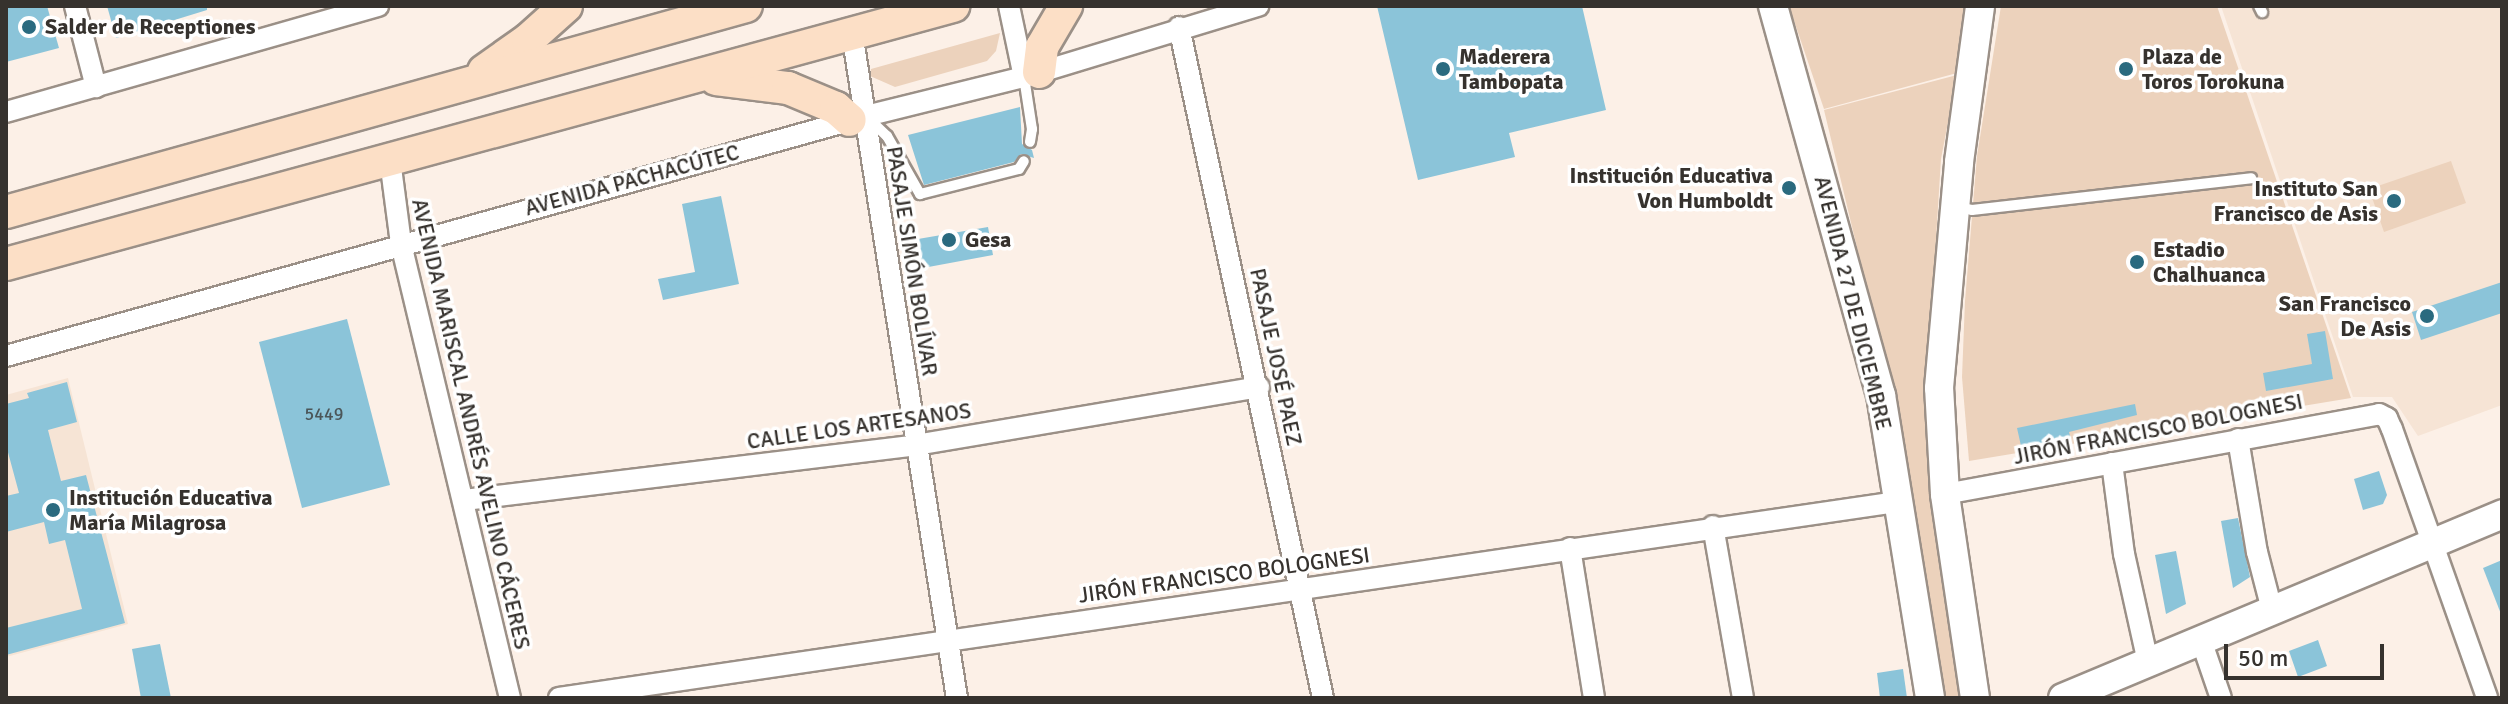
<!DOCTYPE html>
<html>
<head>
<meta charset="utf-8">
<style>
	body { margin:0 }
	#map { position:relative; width:2508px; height:704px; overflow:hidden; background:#fcf0e7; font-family:Signika,sans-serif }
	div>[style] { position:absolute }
	.built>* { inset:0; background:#f6e4d5 }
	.green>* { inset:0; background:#ecd2bc }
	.building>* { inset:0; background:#8bc4d9 }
	.roads { filter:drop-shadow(2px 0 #9b9087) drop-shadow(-2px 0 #9b9087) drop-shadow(0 2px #9b9087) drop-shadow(0 -2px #9b9087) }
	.lane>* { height:10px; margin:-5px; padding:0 5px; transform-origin:5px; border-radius:5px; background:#fff }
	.street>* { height:20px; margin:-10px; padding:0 10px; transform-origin:10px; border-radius:10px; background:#fff }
	.secondary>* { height:28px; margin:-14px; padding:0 14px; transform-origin:14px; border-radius:14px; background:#fff }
	.primary>* { height:32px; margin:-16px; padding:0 16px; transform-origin:16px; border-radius:16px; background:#fcdfc6 }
	.dots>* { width:22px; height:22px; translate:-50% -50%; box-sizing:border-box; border:4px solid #fff; border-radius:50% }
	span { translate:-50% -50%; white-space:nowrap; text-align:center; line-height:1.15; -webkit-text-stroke:7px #fff; paint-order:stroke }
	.number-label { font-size:18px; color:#4b5659 }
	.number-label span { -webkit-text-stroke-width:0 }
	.poi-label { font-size:22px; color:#36322e; font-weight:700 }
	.left { translate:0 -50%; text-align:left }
	.right { translate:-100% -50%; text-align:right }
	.street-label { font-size:22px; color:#36322e }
	.frame { position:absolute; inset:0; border:8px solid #36322e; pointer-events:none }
	.scale { position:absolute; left:2224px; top:644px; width:160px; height:36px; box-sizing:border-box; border:4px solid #36322e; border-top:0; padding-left:10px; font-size:24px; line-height:28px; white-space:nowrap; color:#36322e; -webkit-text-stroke:6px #fff; paint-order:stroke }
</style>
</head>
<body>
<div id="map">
	<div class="built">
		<div style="clip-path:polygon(2221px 6px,2502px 6px,2502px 405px,2418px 436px,2392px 397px,2353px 397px)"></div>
		<div style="clip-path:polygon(68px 378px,128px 624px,6px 657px,6px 395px)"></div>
	</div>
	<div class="green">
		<div style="clip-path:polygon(1789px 6px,1969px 6px,1957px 73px,1824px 109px)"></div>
		<div style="clip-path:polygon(2001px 6px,2217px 6px,2351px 398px,1969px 461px,1962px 377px,1965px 301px,1977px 156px)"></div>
		<div style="clip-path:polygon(1000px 33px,996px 51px,987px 61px,895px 87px,870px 76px,871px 69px)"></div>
		<div style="clip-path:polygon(1957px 75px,1941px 159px,1927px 383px,1971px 698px,1936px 698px,1889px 381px,1824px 110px)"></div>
		<div style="clip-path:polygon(2451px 161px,2466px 203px,2384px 232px,2369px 189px)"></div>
	</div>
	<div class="building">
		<div style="clip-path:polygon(6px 6px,47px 6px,59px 48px,6px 62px)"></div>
		<div style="clip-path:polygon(107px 6px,207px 6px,207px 10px,116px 38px)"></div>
		<div style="clip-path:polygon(1377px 6px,1582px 6px,1606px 110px,1509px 133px,1515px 157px,1418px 180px)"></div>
		<div style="clip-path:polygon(1020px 107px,1022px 144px,1032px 150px,1034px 158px,1021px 154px,1014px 162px,924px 185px,908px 135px)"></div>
		<div style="clip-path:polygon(721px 196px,739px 284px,663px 300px,658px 279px,695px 272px,682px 204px)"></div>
		<div style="clip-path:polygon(988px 227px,993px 255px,923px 268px,918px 239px)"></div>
		<div style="clip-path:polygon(2502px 282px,2502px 313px,2421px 340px,2412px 312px)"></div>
		<div style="clip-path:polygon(347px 319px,390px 485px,302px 508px,259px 342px)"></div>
		<div style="clip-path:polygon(2325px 331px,2333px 379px,2266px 391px,2263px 373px,2312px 364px,2307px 334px)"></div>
		<div style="clip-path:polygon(67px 382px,77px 422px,48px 430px,61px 481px,86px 475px,125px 623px,6px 655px,6px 628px,82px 609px,65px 540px,49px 544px,44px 522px,6px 532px,6px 496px,19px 493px,6px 445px,6px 404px,29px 398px,27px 393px)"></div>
		<div style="clip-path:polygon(2135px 404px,2137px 415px,2069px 432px,2071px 440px,2021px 446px,2017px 428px)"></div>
		<div style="clip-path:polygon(2379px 471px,2387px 495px,2383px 504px,2363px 510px,2354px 479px)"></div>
		<div style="clip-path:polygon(2238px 518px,2250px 577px,2233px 588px,2221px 521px)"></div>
		<div style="clip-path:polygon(2176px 551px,2186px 604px,2166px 614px,2155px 555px)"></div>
		<div style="clip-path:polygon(2502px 560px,2502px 613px,2501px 614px,2483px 568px)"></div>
		<div style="clip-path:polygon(2318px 640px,2327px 666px,2298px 677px,2289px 651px)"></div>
		<div style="clip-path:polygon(160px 644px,171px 698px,141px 698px,132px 649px)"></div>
		<div style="clip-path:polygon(1903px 669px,1907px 698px,1880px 698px,1877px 673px)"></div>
	</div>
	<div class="roads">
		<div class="lane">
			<div style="left:2259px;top:6px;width:7px;rotate:63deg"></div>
			<div style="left:1024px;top:77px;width:53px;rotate:81.3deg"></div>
			<div style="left:1032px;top:129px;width:13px;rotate:99deg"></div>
			<div style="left:867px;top:117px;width:28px;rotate:44deg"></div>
			<div style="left:887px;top:136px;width:67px;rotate:60.4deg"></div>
			<div style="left:920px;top:194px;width:102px;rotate:-14.2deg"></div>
			<div style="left:1019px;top:169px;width:9px;rotate:-58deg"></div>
			<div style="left:1957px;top:207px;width:15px;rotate:11deg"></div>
			<div style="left:1972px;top:210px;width:281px;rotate:-6.5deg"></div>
		</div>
		<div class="street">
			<div style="left:75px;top:6px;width:84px;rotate:75.5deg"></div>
			<div style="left:1009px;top:6px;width:73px;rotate:78.1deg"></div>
			<div style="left:1179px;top:27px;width:686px;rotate:77.89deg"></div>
			<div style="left:852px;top:33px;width:673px;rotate:81.03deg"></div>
			<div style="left:6px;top:112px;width:387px;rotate:-15.9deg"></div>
			<div style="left:390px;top:160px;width:85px;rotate:82.5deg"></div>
			<div style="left:401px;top:244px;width:467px;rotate:76.5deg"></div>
			<div style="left:6px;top:356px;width:893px;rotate:-15.59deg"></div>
			<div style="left:866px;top:116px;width:163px;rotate:-13.9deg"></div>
			<div style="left:1024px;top:77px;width:245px;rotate:-16.9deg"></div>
			<div style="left:2238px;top:439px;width:115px;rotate:80.5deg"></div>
			<div style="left:2257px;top:552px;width:60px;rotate:75.5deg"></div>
			<div style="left:2112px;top:463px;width:92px;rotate:82.5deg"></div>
			<div style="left:2124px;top:554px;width:111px;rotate:77.5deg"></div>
			<div style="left:1945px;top:494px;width:441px;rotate:-10.4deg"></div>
			<div style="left:2379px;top:414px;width:9px;rotate:27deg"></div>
			<div style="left:2387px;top:418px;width:12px;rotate:66deg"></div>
			<div style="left:2392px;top:429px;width:285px;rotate:70.5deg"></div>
			<div style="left:464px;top:500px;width:455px;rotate:-6.9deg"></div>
			<div style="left:916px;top:445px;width:348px;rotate:-9.6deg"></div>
			<div style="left:1713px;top:526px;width:175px;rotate:80.1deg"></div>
			<div style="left:1570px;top:548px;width:152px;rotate:80.9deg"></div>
			<div style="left:2201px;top:640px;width:61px;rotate:71deg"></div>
			<div style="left:559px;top:698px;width:1351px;rotate:-8.34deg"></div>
		</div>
		<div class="secondary">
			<div style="left:1773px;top:6px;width:404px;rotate:74.5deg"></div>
			<div style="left:1881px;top:395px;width:307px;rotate:80.8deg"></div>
			<div style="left:1975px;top:698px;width:206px;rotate:-98.4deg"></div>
			<div style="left:1945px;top:494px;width:106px;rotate:-93.2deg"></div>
			<div style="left:1939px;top:388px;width:227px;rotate:-84.9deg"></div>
			<div style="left:1959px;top:162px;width:157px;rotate:-82.3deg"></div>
			<div style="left:2063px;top:698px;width:476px;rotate:-22.7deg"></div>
		</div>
		<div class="primary">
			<div style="left:484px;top:71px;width:54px;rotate:-35.2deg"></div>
			<div style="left:528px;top:40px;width:51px;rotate:-41.8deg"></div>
			<div style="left:1039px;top:72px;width:25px;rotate:-83deg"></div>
			<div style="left:1042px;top:47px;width:48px;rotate:-59.7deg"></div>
			<div style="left:716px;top:79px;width:73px;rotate:7.1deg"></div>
			<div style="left:788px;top:88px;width:52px;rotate:22.6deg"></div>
			<div style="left:836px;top:108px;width:18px;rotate:41deg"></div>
			<div style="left:6px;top:212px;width:768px;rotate:-15.56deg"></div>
			<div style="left:6px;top:264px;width:982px;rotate:-15.24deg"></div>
		</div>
	</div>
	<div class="dots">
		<div style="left:29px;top:27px;background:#2a6a7f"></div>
		<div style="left:1443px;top:69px;background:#2a6a7f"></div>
		<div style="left:2126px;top:69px;background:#2a6a7f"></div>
		<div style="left:1789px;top:188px;background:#2a6a7f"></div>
		<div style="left:2394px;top:201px;background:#2a6a7f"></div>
		<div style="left:949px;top:240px;background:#2a6a7f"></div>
		<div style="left:2137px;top:262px;background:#2a6a7f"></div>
		<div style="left:2427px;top:316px;background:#2a6a7f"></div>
		<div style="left:53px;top:510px;background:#2a6a7f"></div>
	</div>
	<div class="number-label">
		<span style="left:324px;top:414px">5449</span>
	</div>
	<div class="poi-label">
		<span class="left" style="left:45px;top:27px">Salder de Receptiones</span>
		<span class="left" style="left:1459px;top:69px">Maderera<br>Tambopata</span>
		<span class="left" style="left:2142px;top:69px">Plaza de<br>Toros Torokuna</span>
		<span class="right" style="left:1773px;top:188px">Institución Educativa<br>Von Humboldt</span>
		<span class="right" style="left:2378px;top:201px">Instituto San<br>Francisco de Asis</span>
		<span class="left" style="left:965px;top:240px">Gesa</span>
		<span class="left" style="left:2153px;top:262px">Estadio<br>Chalhuanca</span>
		<span class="right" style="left:2411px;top:316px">San Francisco<br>De Asis</span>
		<span class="left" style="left:69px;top:510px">Institución Educativa<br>María Milagrosa</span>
	</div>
	<div class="street-label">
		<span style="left:632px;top:180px;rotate:-15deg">AVENIDA PACHACÚTEC</span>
		<span style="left:912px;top:261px;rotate:81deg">PASAJE SIMÓN BOLÍVAR</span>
		<span style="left:1853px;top:303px;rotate:76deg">AVENIDA 27 DE DICIEMBRE</span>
		<span style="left:1276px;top:357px;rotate:78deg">PASAJE JOSÉ PAEZ</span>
		<span style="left:471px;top:424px;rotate:77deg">AVENIDA MARISCAL ANDRÉS AVELINO CÁCERES</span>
		<span style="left:859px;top:426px;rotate:-8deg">CALLE LOS ARTESANOS</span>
		<span style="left:2158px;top:429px;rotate:-11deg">JIRÓN FRANCISCO BOLOGNESI</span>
		<span style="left:1224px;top:575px;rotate:-8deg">JIRÓN FRANCISCO BOLOGNESI</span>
	</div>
	<div class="frame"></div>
	<div class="scale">50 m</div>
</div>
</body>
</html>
